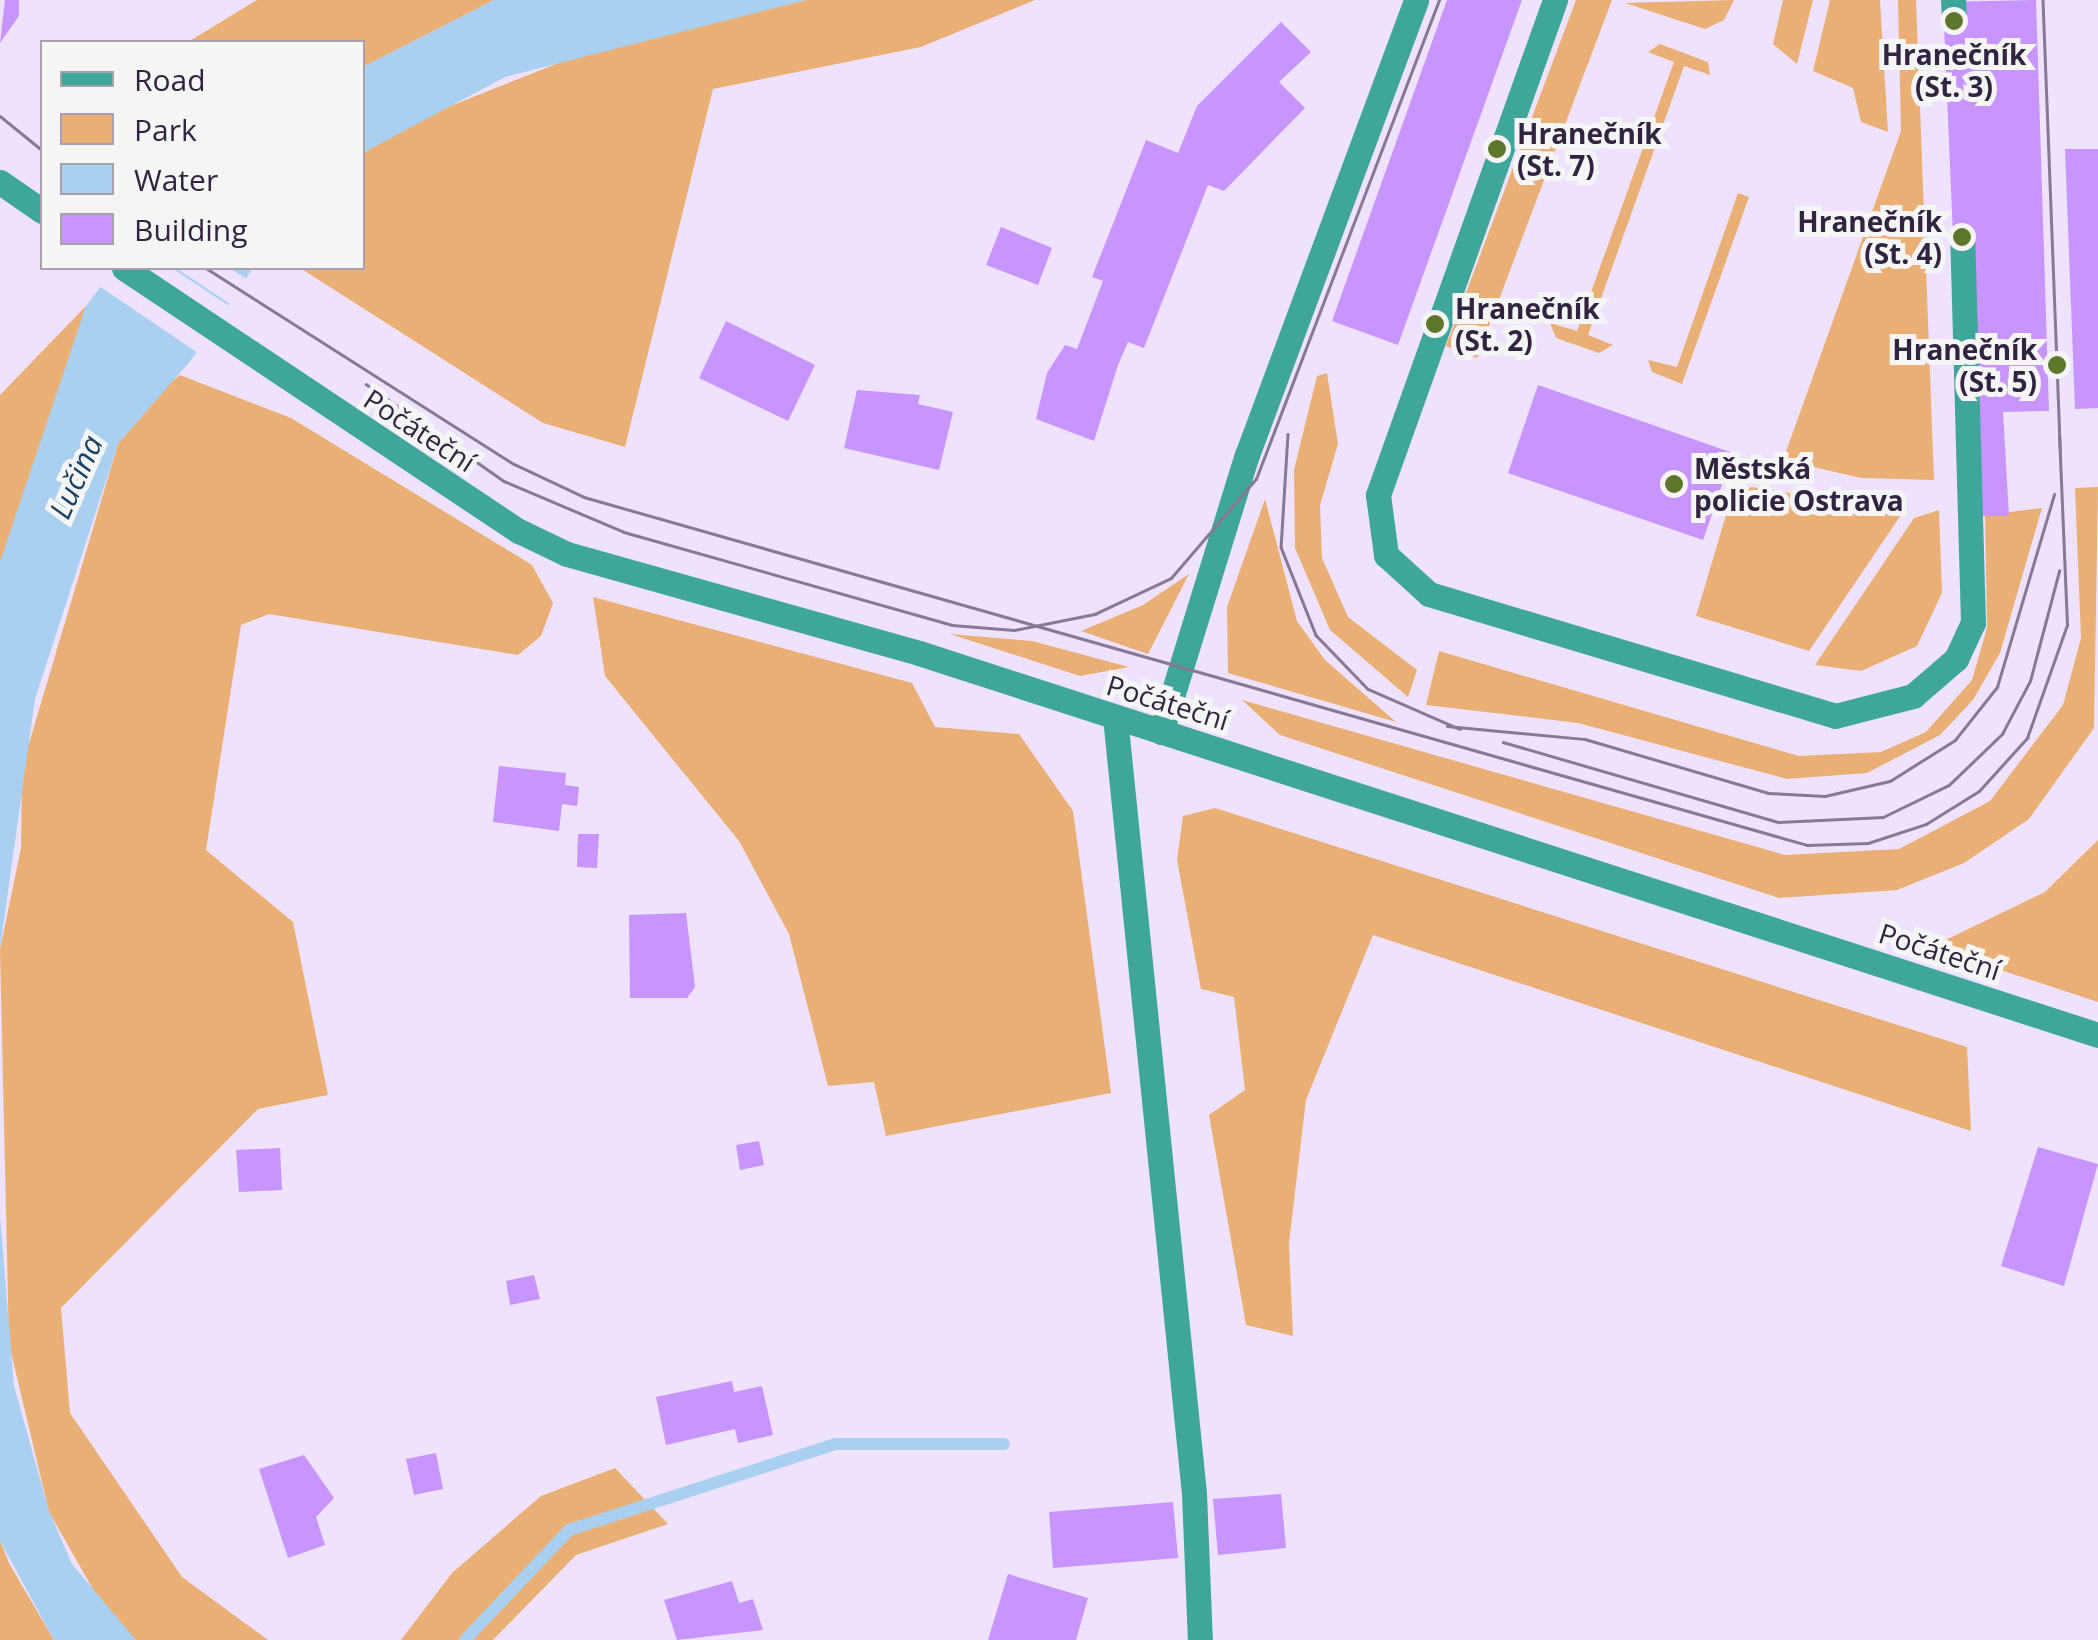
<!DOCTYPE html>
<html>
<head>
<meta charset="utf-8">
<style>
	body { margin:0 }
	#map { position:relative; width:2098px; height:1640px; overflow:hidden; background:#eee2ff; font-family:"Open Sans",sans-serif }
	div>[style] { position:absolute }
	.green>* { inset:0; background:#eaaf74 }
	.water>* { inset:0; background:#aad0f1 }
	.pier>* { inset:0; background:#eee2ff }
	.stream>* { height:12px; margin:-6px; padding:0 6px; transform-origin:6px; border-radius:6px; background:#aad0f1 }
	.building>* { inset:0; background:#c795fd }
	.service>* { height:25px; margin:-12.5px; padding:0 12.5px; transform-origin:12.5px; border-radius:12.5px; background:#3fa69b }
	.minor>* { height:25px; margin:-12.5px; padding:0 12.5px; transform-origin:12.5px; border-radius:12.5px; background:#3fa69b }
	.tertiary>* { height:25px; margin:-12.5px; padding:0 12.5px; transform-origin:12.5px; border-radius:12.5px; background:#3fa69b }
	.tram>* { height:2.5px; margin:-1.25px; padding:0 1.25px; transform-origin:1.25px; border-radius:1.25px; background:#867996 }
	.dots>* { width:28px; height:28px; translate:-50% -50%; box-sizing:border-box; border:5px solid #f5f5f5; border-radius:50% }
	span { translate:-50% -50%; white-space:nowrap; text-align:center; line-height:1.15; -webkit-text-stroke:10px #f5f5f5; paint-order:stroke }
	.poi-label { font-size:28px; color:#322440; font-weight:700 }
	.left { translate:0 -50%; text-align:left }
	.right { translate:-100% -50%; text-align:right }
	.street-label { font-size:28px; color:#322440 }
	.water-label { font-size:30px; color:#184263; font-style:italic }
	.legend { position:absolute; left:40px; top:40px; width:325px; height:230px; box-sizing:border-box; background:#f5f5f5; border:2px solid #a7a1ad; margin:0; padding:12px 18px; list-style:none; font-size:30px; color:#322440 }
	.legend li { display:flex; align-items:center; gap:20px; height:50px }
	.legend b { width:50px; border:2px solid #a7a1ad }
</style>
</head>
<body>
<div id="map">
	<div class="green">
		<div style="clip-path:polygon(257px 0,494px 0,363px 67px,362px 42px,188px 42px)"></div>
		<div style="clip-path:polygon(806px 0,1035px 0,921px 47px,713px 89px,625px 447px,543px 423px,300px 268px,362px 268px,363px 153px,438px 111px,576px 56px)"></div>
		<div style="clip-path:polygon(1576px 0,1612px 0,1477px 358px,1446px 346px)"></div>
		<div style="clip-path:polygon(1734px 0,1724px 20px,1705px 29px,1625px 3px)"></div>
		<div style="clip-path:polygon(1783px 0,1813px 0,1797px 64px,1773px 44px)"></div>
		<div style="clip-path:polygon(1830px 0,1880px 0,1888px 132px,1861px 122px,1853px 88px,1813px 71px)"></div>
		<div style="clip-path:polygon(1898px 0,1916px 0,1934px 480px,1861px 478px,1783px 460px,1901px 131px)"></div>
		<div style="clip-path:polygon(1660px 44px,1708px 62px,1710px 75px,1684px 66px,1588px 335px,1613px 345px,1599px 353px,1556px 338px,1550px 323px,1577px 331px,1674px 62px,1648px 52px)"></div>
		<div style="clip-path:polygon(1738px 193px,1749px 197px,1682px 384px,1652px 372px,1648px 360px,1677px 367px)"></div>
		<div style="clip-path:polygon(86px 306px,69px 371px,0 562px,0 395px)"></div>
		<div style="clip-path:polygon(1327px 373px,1338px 444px,1320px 505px,1322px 558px,1348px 617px,1417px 670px,1408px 697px,1330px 630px,1295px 548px,1294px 470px,1317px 376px)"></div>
		<div style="clip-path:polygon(180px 375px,291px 418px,532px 565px,553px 603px,541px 636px,518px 655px,269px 614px,241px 625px,206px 850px,293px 922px,328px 1095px,258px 1109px,61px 1308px,70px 1413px,182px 1577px,268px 1640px,136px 1640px,106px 1612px,49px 1512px,9px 1344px,0 949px,21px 848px,22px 767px,118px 444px,146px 402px)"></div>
		<div style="clip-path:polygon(1752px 487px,1903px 512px,1809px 651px,1696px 616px,1732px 495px)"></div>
		<div style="clip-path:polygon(2098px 487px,2094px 728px,2029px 819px,1964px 863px,1897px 890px,1779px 898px,1280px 735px,1242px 700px,1785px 855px,1899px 849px,1990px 801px,2063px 705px,2081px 638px,2075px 488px)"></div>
		<div style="clip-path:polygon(1265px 499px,1297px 621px,1325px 660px,1396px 722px,1228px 673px,1227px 607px)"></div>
		<div style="clip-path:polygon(2042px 508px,2000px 653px,1973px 700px,1940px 735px,1867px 773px,1787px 779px,1578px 723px,1426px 705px,1439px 651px,1799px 756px,1881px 752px,1926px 732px,1972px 680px,1987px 628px,1985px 515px)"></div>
		<div style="clip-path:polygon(1939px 510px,1942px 593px,1917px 646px,1861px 671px,1815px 665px,1914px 518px)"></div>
		<div style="clip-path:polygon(1189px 574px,1148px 654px,1081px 631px,1143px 605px)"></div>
		<div style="clip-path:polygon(593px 597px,912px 683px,935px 727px,1019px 734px,1073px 811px,1111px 1093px,886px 1136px,874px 1082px,828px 1086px,789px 934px,739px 841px,605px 676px)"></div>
		<div style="clip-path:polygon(950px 634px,1032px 641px,1129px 667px,1080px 676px)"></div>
		<div style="clip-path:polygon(1215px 808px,1967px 1047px,1971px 1131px,1373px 935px,1306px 1100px,1289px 1243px,1293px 1336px,1246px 1325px,1209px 1115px,1245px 1090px,1234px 997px,1201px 989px,1177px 860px,1183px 816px)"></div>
		<div style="clip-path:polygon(2098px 840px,2098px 1002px,1931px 947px,2045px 892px)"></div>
		<div style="clip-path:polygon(615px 1468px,668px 1524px,576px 1555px,493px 1640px,401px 1640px,452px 1573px,541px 1496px)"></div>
		<div style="clip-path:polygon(0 1541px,10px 1565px,54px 1640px,0 1640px)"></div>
	</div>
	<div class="water">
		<div style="clip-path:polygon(494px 0,806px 0,505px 77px,363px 153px,363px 67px)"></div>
		<div style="clip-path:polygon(115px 268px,253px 268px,192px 359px,118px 444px,35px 699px,0 949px,0 562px,86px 306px)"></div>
		<div style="clip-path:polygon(0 1216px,14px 1386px,49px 1511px,72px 1564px,136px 1640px,54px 1640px,0 1541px)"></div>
	</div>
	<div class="pier">
		<div style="clip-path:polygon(108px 268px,172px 268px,232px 308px,201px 355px,93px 282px)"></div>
		<div style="clip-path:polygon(176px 268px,229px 268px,250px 281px,233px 306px)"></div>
	</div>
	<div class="stream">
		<div style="left:465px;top:1640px;width:151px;rotate:-46.6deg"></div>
		<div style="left:569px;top:1530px;width:280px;rotate:-17.9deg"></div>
		<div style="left:835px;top:1444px;width:169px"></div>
	</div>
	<div class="building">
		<div style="clip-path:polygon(5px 0,19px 0,19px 16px,0 43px)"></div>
		<div style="clip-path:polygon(1447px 0,1522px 0,1398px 345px,1332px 321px)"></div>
		<div style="clip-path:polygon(2036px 0,2049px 411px,2003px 412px,2009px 516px,1965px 516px,1943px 2px)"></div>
		<div style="clip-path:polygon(1281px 22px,1311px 52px,1279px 82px,1305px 108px,1224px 191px,1208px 185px,1144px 348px,1128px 342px,1118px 365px,1094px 441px,1036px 419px,1047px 373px,1065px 345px,1077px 349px,1103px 281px,1092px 277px,1146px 140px,1178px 153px,1197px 106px)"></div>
		<div style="clip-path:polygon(2065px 149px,2098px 149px,2098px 408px,2075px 409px)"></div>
		<div style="clip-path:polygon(1001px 227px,1052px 248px,1038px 285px,986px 265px)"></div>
		<div style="clip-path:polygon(726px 321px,815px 365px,788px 421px,699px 378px)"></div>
		<div style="clip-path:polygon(1538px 385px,1733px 453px,1703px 540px,1508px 473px)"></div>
		<div style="clip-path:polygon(857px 390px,920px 395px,918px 404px,953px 412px,939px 470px,844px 448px)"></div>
		<div style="clip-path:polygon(499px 766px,566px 773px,565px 785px,579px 787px,577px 806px,562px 804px,559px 831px,493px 822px)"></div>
		<div style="clip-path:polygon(578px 834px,599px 834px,597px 868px,577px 867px)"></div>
		<div style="clip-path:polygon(686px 913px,695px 987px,687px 998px,630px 998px,629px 915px)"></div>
		<div style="clip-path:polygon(759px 1141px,764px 1165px,740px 1170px,736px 1145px)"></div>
		<div style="clip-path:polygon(2038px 1147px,2098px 1164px,2064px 1286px,2001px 1266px)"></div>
		<div style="clip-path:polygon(280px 1148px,282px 1190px,239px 1192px,236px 1150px)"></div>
		<div style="clip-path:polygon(534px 1275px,540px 1299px,510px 1305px,506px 1281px)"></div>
		<div style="clip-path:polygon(732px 1381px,734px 1392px,762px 1386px,773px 1435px,738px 1443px,735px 1429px,666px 1445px,656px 1397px)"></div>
		<div style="clip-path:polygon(436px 1453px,443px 1489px,414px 1495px,406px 1459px)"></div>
		<div style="clip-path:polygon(304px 1455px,334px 1498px,316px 1517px,325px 1545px,288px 1558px,259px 1469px)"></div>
		<div style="clip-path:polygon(1281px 1494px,1286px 1548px,1218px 1555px,1213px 1499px)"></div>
		<div style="clip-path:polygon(1173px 1502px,1178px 1558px,1053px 1568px,1049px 1512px)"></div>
		<div style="clip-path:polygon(1008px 1574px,1088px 1598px,1076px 1640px,988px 1640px)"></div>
		<div style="clip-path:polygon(732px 1581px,739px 1603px,753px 1599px,763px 1630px,677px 1640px,664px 1600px)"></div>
	</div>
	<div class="service">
		<div style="left:1555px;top:0;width:526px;rotate:109.68deg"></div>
		<div style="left:1378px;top:495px;width:61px;rotate:82.4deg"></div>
		<div style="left:1386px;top:555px;width:58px;rotate:42.2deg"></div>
		<div style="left:1429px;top:594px;width:424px;rotate:16.7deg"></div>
		<div style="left:1835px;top:716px;width:81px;rotate:-14.4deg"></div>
		<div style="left:1913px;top:696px;width:57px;rotate:-40.7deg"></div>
		<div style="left:1956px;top:659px;width:40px;rotate:-65deg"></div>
		<div style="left:1973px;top:623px;width:386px;rotate:-91.6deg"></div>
		<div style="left:1953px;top:0;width:21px;rotate:87deg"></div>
		<div style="left:1161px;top:732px;width:290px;rotate:-72.8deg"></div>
		<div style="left:1247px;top:455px;width:485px;rotate:-69.6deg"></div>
		<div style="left:1194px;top:1493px;width:147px;rotate:87.7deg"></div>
	</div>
	<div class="minor">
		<div style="left:1115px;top:717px;width:780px;rotate:84.19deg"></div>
	</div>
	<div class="tertiary">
		<div style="left:0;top:182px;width:51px;rotate:34.6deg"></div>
		<div style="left:124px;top:268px;width:475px;rotate:33.7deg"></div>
		<div style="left:519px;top:531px;width:53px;rotate:25.6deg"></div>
		<div style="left:567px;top:554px;width:366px;rotate:15.7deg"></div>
		<div style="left:919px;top:653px;width:1239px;rotate:17.95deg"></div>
	</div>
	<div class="tram">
		<div style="left:2043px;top:0;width:450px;rotate:87.8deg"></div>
		<div style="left:0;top:116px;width:54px;rotate:39deg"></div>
		<div style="left:206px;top:268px;width:365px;rotate:32.5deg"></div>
		<div style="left:514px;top:464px;width:77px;rotate:25.2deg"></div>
		<div style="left:584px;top:497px;width:1272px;rotate:15.88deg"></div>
		<div style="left:1807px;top:845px;width:61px;rotate:-1.9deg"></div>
		<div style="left:1868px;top:843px;width:61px;rotate:-18.1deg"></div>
		<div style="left:1926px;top:824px;width:62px;rotate:-31.9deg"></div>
		<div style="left:1979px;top:791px;width:72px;rotate:-47.8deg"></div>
		<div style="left:2027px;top:738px;width:120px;rotate:-70.5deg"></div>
		<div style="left:2067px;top:625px;width:190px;rotate:-92.4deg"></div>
		<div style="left:366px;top:384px;width:169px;rotate:35.1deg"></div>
		<div style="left:504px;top:481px;width:130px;rotate:23deg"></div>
		<div style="left:624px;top:532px;width:341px;rotate:15.8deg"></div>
		<div style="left:952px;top:625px;width:62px;rotate:4.6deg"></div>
		<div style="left:1014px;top:630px;width:83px;rotate:-11.2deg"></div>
		<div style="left:1095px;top:614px;width:84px;rotate:-25.3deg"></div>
		<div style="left:1171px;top:578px;width:130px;rotate:-49.4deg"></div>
		<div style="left:1256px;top:479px;width:513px;rotate:-69.09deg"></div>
		<div style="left:1288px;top:434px;width:113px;rotate:93.5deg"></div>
		<div style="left:1281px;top:547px;width:95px;rotate:68.3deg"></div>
		<div style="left:1316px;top:635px;width:75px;rotate:46.1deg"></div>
		<div style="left:1368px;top:689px;width:100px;rotate:23.5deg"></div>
		<div style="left:1447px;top:726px;width:139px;rotate:5.4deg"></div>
		<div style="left:1585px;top:739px;width:191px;rotate:16.4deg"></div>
		<div style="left:1768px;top:793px;width:57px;rotate:3deg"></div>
		<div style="left:1825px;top:796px;width:67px;rotate:-13deg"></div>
		<div style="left:1890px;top:781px;width:77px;rotate:-32.2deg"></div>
		<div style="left:1955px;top:740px;width:68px;rotate:-51.6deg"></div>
		<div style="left:1997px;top:687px;width:201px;rotate:-73.5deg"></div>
		<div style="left:1503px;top:742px;width:287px;rotate:16.2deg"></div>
		<div style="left:1779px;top:822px;width:104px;rotate:-2.8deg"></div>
		<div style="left:1883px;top:817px;width:73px;rotate:-25.9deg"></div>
		<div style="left:1949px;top:785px;width:74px;rotate:-43.9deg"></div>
		<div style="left:2002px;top:734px;width:60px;rotate:-62.2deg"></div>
		<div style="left:2030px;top:681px;width:114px;rotate:-75.2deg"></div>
	</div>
	<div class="dots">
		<div style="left:1954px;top:21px;background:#5d7629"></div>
		<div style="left:1497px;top:149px;background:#5d7629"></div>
		<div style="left:1962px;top:237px;background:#5d7629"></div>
		<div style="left:1435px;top:324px;background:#5d7629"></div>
		<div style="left:2057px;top:365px;background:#5d7629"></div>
		<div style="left:1674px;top:484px;background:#5d7629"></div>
	</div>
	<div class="poi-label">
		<span style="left:1954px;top:70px">Hranečník<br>(St. 3)</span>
		<span class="left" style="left:1517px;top:149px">Hranečník<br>(St. 7)</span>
		<span class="right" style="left:1942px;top:237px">Hranečník<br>(St. 4)</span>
		<span class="left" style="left:1455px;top:324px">Hranečník<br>(St. 2)</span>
		<span class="right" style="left:2037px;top:365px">Hranečník<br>(St. 5)</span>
		<span class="left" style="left:1694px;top:484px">Městská<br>policie Ostrava</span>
	</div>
	<div class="street-label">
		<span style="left:420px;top:430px;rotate:33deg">Počáteční</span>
		<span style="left:1168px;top:702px;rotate:17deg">Počáteční</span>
		<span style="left:1940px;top:951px;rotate:18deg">Počáteční</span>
	</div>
	<div class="water-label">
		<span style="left:76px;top:477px;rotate:-66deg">Lučina</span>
	</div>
	<ul class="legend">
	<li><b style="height:12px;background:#3fa69b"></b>Road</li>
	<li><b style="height:28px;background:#eaaf74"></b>Park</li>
	<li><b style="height:28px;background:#aad0f1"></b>Water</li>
	<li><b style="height:28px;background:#c795fd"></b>Building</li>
	</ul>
</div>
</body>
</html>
